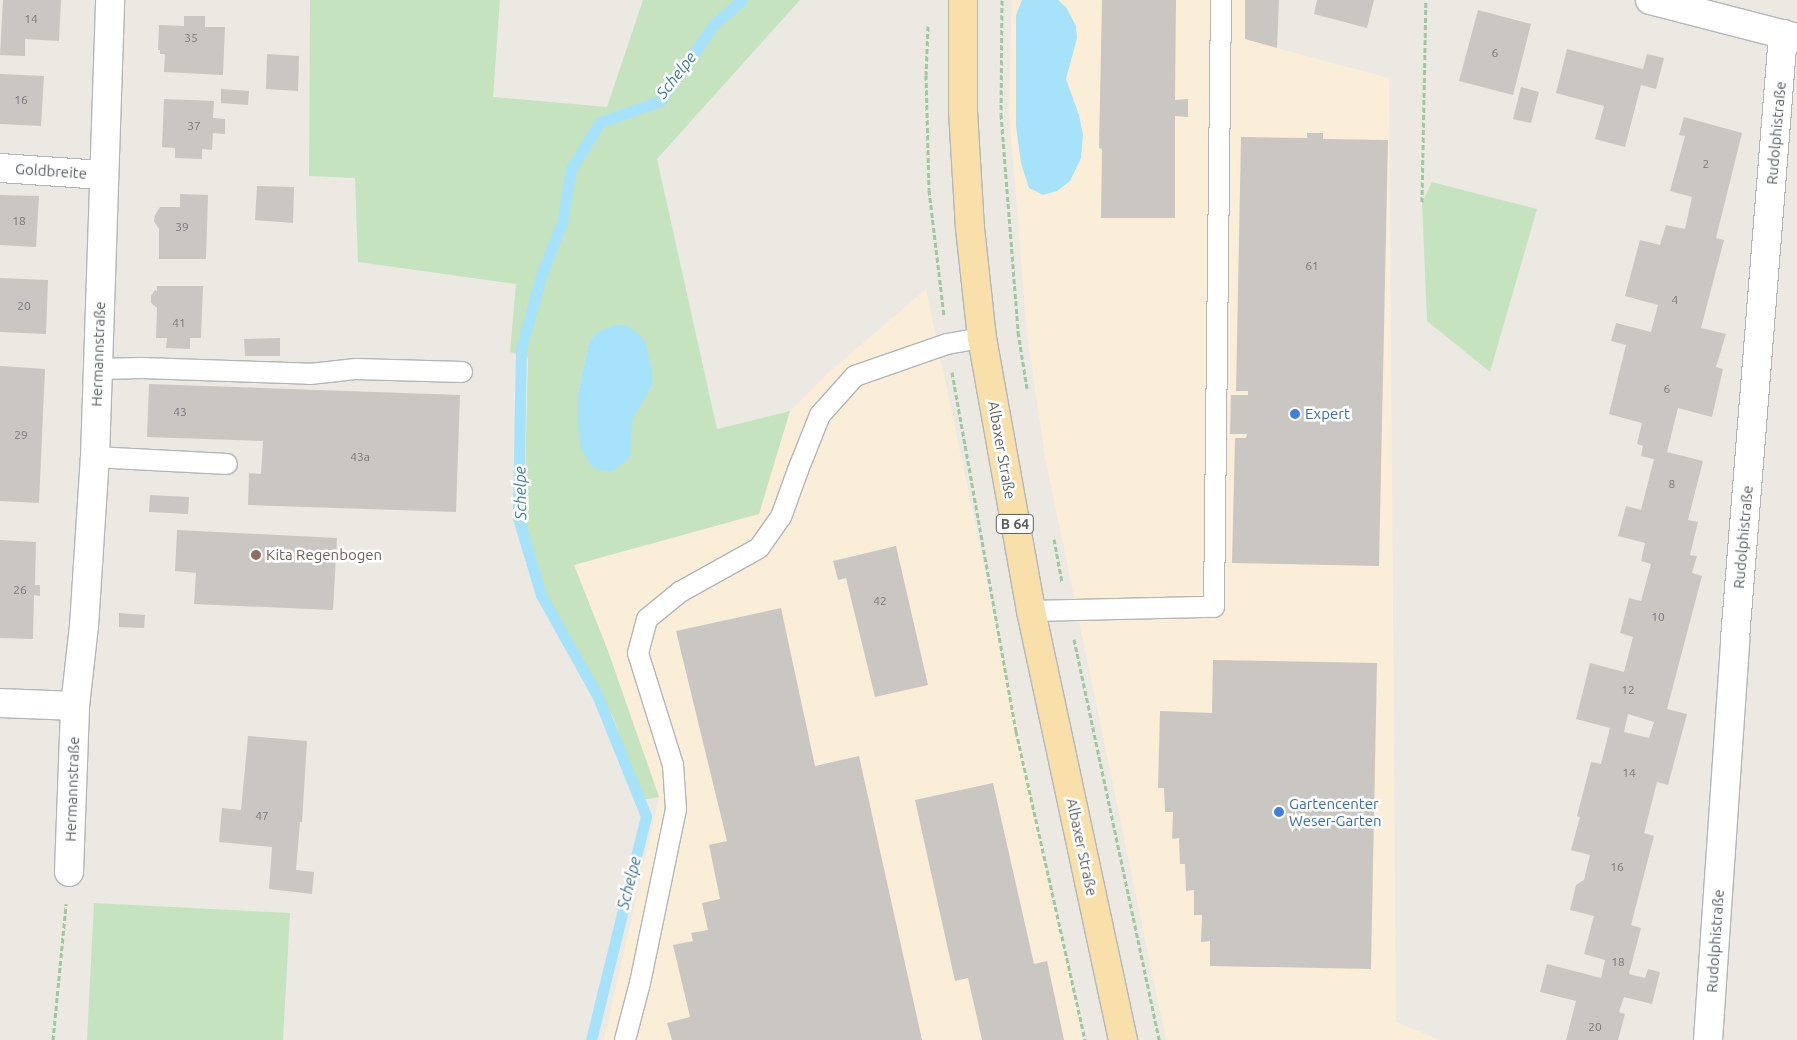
<!DOCTYPE html>
<html>
<head>
<meta charset="utf-8">
<style>
	body { margin:0 }
	#map { position:relative; width:1797px; height:1040px; overflow:hidden; background:#ece9e2; font-family:Ubuntu,sans-serif }
	div>[style] { position:absolute }
	.commercial>* { inset:0; background:#fbeed9 }
	.green>* { inset:0; background:#c6e3c0 }
	.water>* { inset:0; background:#a6e2f9 }
	.stream>* { height:11px; margin:-5.5px; padding:0 5.5px; transform-origin:5.5px; border-radius:5.5px; background:#a6e2f9 }
	.building>* { inset:0; background:#cac6c2 }
	.path>* { height:3px; margin-top:-1.5px; transform-origin:0; background:repeating-linear-gradient(90deg,#9dc8a2 0 5px,transparent 0 7.5px) }
	.roads { filter:drop-shadow(1px 0 #b3b6b9) drop-shadow(-1px 0 #b3b6b9) drop-shadow(0 1px #b3b6b9) drop-shadow(0 -1px #b3b6b9) }
	.service>* { height:20px; margin:-10px; padding:0 10px; transform-origin:10px; border-radius:10px; background:#fff }
	.minor>* { height:28px; margin:-14px; padding:0 14px; transform-origin:14px; border-radius:14px; background:#fff }
	.primary>* { height:28px; margin:-14px; padding:0 14px; transform-origin:14px; border-radius:14px; background:#f9e0aa }
	.dots>* { width:14px; height:14px; translate:-50% -50%; box-sizing:border-box; border:2px solid #fff; border-radius:50% }
	span { translate:-50% -50%; white-space:nowrap; text-align:center; line-height:1.15; -webkit-text-stroke:5px #fff; paint-order:stroke }
	.number-label { font-size:12px; color:#77797a }
	.number-label span { -webkit-text-stroke-width:0 }
	.shield-label span { padding:1px 4px; background:#fff; border:1px solid; border-radius:4px; -webkit-text-stroke-width:0 }
	.shield-label { font-size:14px; color:#5b5f62; font-weight:700 }
	.street-label { font-size:15px; color:#5b5f62 }
	.shop-label { font-size:15px; color:#366cbe }
	.left { translate:0 -50%; text-align:left }
	.education-label { font-size:15px; color:#785e54 }
	.water-label { font-size:16px; color:#3f7999; font-style:italic }
</style>
</head>
<body>
<div id="map">
	<div class="commercial">
		<div style="clip-path:polygon(1012px 0,1279px 0,1277px 48px,1389px 78px,1396px 1022px,1440px 1040px,1166px 1040px,1045px 457px,1027px 334px,1009px 111px)"></div>
		<div style="clip-path:polygon(926px 289px,1083px 1040px,604px 1040px,659px 797px,608px 651px,573px 565px,758px 514px,790px 411px,827px 374px)"></div>
	</div>
	<div class="green">
		<div style="clip-path:polygon(evenodd,310px 0,500px 0,493px 97px,607px 107px,643px 0,800px 0,657px 159px,717px 429px,790px 411px,759px 514px,574px 565px,608px 651px,659px 797px,642px 800px,613px 717px,546px 596px,524px 521px,528px 358px,510px 352px,516px 284px,358px 262px,355px 178px,309px 176px,310px 0,596px 333px,652px 386px,632px 419px,630px 435px,578px 394px,589px 342px,596px 333px)"></div>
		<div style="clip-path:polygon(1432px 182px,1537px 209px,1490px 372px,1427px 321px,1422px 202px)"></div>
		<div style="clip-path:polygon(94px 903px,290px 913px,283px 1040px,87px 1040px)"></div>
	</div>
	<div class="water">
		<div style="clip-path:polygon(1022px 0,1058px 0,1066px 7px,1076px 26px,1077px 38px,1066px 79px,1079px 115px,1083px 135px,1081px 158px,1070px 181px,1057px 191px,1043px 195px,1029px 188px,1021px 163px,1016px 126px,1016px 15px)"></div>
		<div style="clip-path:polygon(614px 325px,625px 325px,637px 332px,645px 341px,652px 370px,652px 386px,632px 420px,630px 458px,613px 471px,603px 471px,592px 467px,581px 449px,578px 425px,578px 394px,589px 342px,596px 333px)"></div>
	</div>
	<div class="stream">
		<div style="left:591px;top:1040px;width:231px;rotate:-76.2deg"></div>
		<div style="left:646px;top:816px;width:131px;rotate:-112deg"></div>
		<div style="left:597px;top:695px;width:115px;rotate:-119.2deg"></div>
		<div style="left:541px;top:595px;width:80px;rotate:-106.6deg"></div>
		<div style="left:518px;top:518px;width:169px;rotate:-89deg"></div>
		<div style="left:521px;top:349px;width:76px;rotate:-74.7deg"></div>
		<div style="left:541px;top:276px;width:58px;rotate:-68.7deg"></div>
		<div style="left:562px;top:222px;width:54px;rotate:-80.4deg"></div>
		<div style="left:571px;top:169px;width:55px;rotate:-58.3deg"></div>
		<div style="left:600px;top:122px;width:64px;rotate:-19.3deg"></div>
		<div style="left:660px;top:101px;width:95px;rotate:-54.8deg"></div>
		<div style="left:715px;top:23px;width:35px;rotate:-40deg"></div>
	</div>
	<div class="building">
		<div style="clip-path:polygon(3px 0,61px 0,59px 41px,25px 39px,25px 56px,0 55px)"></div>
		<div style="clip-path:polygon(1102px 0,1176px 0,1175px 100px,1188px 99px,1188px 117px,1175px 116px,1175px 218px,1101px 218px,1102px 149px,1099px 148px)"></div>
		<div style="clip-path:polygon(1245px 0,1279px 0,1277px 48px,1245px 39px)"></div>
		<div style="clip-path:polygon(1317px 0,1374px 0,1367px 28px,1314px 14px)"></div>
		<div style="clip-path:polygon(1478px 10px,1531px 24px,1513px 95px,1459px 81px)"></div>
		<div style="clip-path:polygon(184px 16px,205px 16px,205px 27px,225px 27px,223px 75px,164px 72px,165px 54px,160px 54px,160px 50px,158px 50px,159px 25px,184px 26px)"></div>
		<div style="clip-path:polygon(1567px 49px,1643px 69px,1647px 54px,1664px 58px,1656px 89px,1641px 85px,1625px 147px,1595px 139px,1604px 106px,1556px 93px)"></div>
		<div style="clip-path:polygon(267px 54px,299px 56px,298px 91px,266px 89px)"></div>
		<div style="clip-path:polygon(0 74px,44px 76px,41px 126px,0 124px)"></div>
		<div style="clip-path:polygon(1521px 87px,1539px 92px,1531px 123px,1513px 119px)"></div>
		<div style="clip-path:polygon(221px 89px,249px 91px,248px 105px,221px 103px)"></div>
		<div style="clip-path:polygon(164px 99px,214px 101px,213px 118px,225px 119px,225px 134px,213px 133px,212px 150px,202px 149px,202px 159px,175px 158px,175px 148px,162px 147px)"></div>
		<div style="clip-path:polygon(evenodd,1684px 117px,1742px 133px,1716px 238px,1724px 240px,1701px 328px,1726px 334px,1716px 367px,1723px 369px,1712px 417px,1678px 408px,1667px 452px,1703px 461px,1688px 520px,1698px 522px,1690px 555px,1697px 556px,1692px 573px,1702px 576px,1667px 709px,1687px 714px,1668px 785px,1657px 782px,1644px 833px,1654px 836px,1631px 925px,1641px 928px,1629px 974px,1645px 978px,1648px 969px,1660px 972px,1652px 1004px,1624px 997px,1619px 1012px,1625px 1014px,1618px 1040px,1566px 1040px,1576px 1001px,1540px 992px,1547px 964px,1601px 978px,1605px 960px,1584px 954px,1594px 916px,1570px 910px,1576px 885px,1584px 880px,1590px 855px,1571px 850px,1580px 817px,1577px 816px,1591px 762px,1601px 764px,1610px 728px,1576px 719px,1590px 663px,1624px 672px,1633px 637px,1620px 633px,1629px 598px,1641px 601px,1651px 564px,1641px 561px,1645px 543px,1618px 536px,1626px 506px,1641px 510px,1654px 459px,1641px 456px,1643px 446px,1637px 444px,1642px 423px,1609px 414px,1626px 345px,1611px 341px,1616px 323px,1651px 332px,1658px 305px,1625px 296px,1640px 240px,1660px 245px,1666px 225px,1685px 229px,1692px 197px,1670px 191px,1685px 136px,1679px 135px,1684px 117px,1628px 714px,1654px 722px,1649px 738px,1624px 732px,1628px 714px)"></div>
		<div style="clip-path:polygon(1307px 133px,1323px 133px,1323px 139px,1388px 140px,1379px 566px,1232px 563px,1235px 438px,1246px 438px,1247px 434px,1230px 434px,1231px 395px,1248px 395px,1248px 391px,1236px 391px,1241px 137px,1307px 138px)"></div>
		<div style="clip-path:polygon(257px 186px,294px 187px,293px 223px,255px 220px)"></div>
		<div style="clip-path:polygon(180px 194px,208px 195px,206px 259px,159px 259px,159px 229px,154px 221px,155px 215px,160px 207px,180px 207px)"></div>
		<div style="clip-path:polygon(0 195px,39px 196px,36px 247px,0 245px)"></div>
		<div style="clip-path:polygon(0 278px,48px 280px,46px 334px,0 332px)"></div>
		<div style="clip-path:polygon(157px 286px,203px 286px,201px 338px,190px 338px,190px 349px,166px 348px,167px 338px,156px 338px,157px 308px,151px 303px,151px 296px,155px 290px,157px 291px)"></div>
		<div style="clip-path:polygon(280px 338px,280px 356px,245px 356px,244px 339px)"></div>
		<div style="clip-path:polygon(0 366px,45px 369px,39px 503px,0 501px)"></div>
		<div style="clip-path:polygon(149px 384px,460px 395px,456px 512px,248px 505px,249px 473px,261px 474px,263px 441px,147px 437px)"></div>
		<div style="clip-path:polygon(150px 495px,189px 497px,188px 514px,149px 512px)"></div>
		<div style="clip-path:polygon(177px 530px,337px 538px,333px 610px,194px 604px,196px 573px,175px 571px)"></div>
		<div style="clip-path:polygon(0 540px,36px 542px,35px 585px,40px 585px,40px 596px,34px 595px,33px 639px,0 638px)"></div>
		<div style="clip-path:polygon(896px 546px,928px 685px,875px 697px,846px 578px,838px 580px,833px 561px)"></div>
		<div style="clip-path:polygon(781px 608px,815px 766px,859px 756px,922px 1040px,672px 1040px,667px 1023px,690px 1017px,673px 945px,693px 941px,691px 933px,708px 930px,702px 903px,720px 899px,709px 845px,727px 841px,676px 631px)"></div>
		<div style="clip-path:polygon(119px 613px,145px 615px,144px 628px,119px 627px)"></div>
		<div style="clip-path:polygon(1213px 660px,1377px 663px,1371px 969px,1210px 966px,1210px 941px,1201px 942px,1202px 915px,1194px 915px,1194px 890px,1186px 891px,1185px 864px,1180px 864px,1179px 838px,1172px 839px,1173px 812px,1165px 812px,1164px 788px,1158px 788px,1160px 711px,1212px 713px)"></div>
		<div style="clip-path:polygon(248px 736px,307px 741px,302px 822px,300px 822px,296px 870px,314px 872px,312px 894px,269px 889px,272px 847px,219px 842px,222px 808px,241px 810px)"></div>
		<div style="clip-path:polygon(993px 783px,1034px 964px,1047px 961px,1064px 1040px,982px 1040px,968px 978px,955px 981px,915px 800px)"></div>
	</div>
	<div class="path">
		<div style="left:1002px;top:0;width:114px;rotate:90.5deg"></div>
		<div style="left:1001px;top:114px;width:219px;rotate:85.5deg"></div>
		<div style="left:1018px;top:332px;width:57px;rotate:80.9deg"></div>
		<div style="left:928px;top:26px;width:49px;rotate:92.3deg"></div>
		<div style="left:926px;top:75px;width:115px;rotate:88.5deg"></div>
		<div style="left:929px;top:190px;width:127px;rotate:83.2deg"></div>
		<div style="left:1422px;top:202px;width:202px;rotate:-88.9deg"></div>
		<div style="left:952px;top:372px;width:365px;rotate:79.9deg"></div>
		<div style="left:1016px;top:731px;width:317px;rotate:77.4deg"></div>
		<div style="left:1054px;top:539px;width:44px;rotate:79.5deg"></div>
		<div style="left:1074px;top:639px;width:410px;rotate:78deg"></div>
		<div style="left:53px;top:1040px;width:137px;rotate:-84.5deg"></div>
	</div>
	<div class="roads">
		<div class="service">
			<div style="left:97px;top:369px;width:45px;rotate:-1.3deg"></div>
			<div style="left:142px;top:368px;width:168px;rotate:2deg"></div>
			<div style="left:310px;top:374px;width:46px;rotate:-6.2deg"></div>
			<div style="left:356px;top:369px;width:106px;rotate:1.6deg"></div>
			<div style="left:95px;top:457px;width:132px;rotate:3deg"></div>
			<div style="left:1031px;top:611px;width:183px;rotate:-1.3deg"></div>
			<div style="left:1214px;top:607px;width:607px;rotate:-89.34deg"></div>
			<div style="left:625px;top:1040px;width:59px;rotate:-75.3deg"></div>
			<div style="left:640px;top:983px;width:178px;rotate:-78.3deg"></div>
			<div style="left:676px;top:809px;width:44px;rotate:-93.9deg"></div>
			<div style="left:673px;top:765px;width:117px;rotate:-107.4deg"></div>
			<div style="left:638px;top:653px;width:35px;rotate:-75deg"></div>
			<div style="left:647px;top:619px;width:43px;rotate:-39.3deg"></div>
			<div style="left:680px;top:592px;width:90px;rotate:-29.1deg"></div>
			<div style="left:759px;top:548px;width:38px;rotate:-55deg"></div>
			<div style="left:781px;top:517px;width:50px;rotate:-70.1deg"></div>
			<div style="left:798px;top:470px;width:59px;rotate:-68.2deg"></div>
			<div style="left:820px;top:415px;width:52px;rotate:-48.1deg"></div>
			<div style="left:855px;top:376px;width:97px;rotate:-19.2deg"></div>
			<div style="left:947px;top:344px;width:36px;rotate:-10deg"></div>
		</div>
		<div class="minor">
			<div style="left:1650px;top:0;width:152px;rotate:14.5deg"></div>
			<div style="left:0;top:168px;width:102px;rotate:3.9deg"></div>
			<div style="left:0;top:703px;width:75px;rotate:2.3deg"></div>
			<div style="left:69px;top:872px;width:166px;rotate:-87.9deg"></div>
			<div style="left:75px;top:706px;width:81px;rotate:-83.6deg"></div>
			<div style="left:84px;top:626px;width:169px;rotate:-86.3deg"></div>
			<div style="left:95px;top:457px;width:457px;rotate:-88.1deg"></div>
			<div style="left:1708px;top:1040px;width:402px;rotate:-86.1deg"></div>
			<div style="left:1735px;top:639px;width:607px;rotate:-85.46deg"></div>
		</div>
		<div class="primary">
			<div style="left:963px;top:0;width:111px;rotate:90deg"></div>
			<div style="left:963px;top:111px;width:117px;rotate:86.6deg"></div>
			<div style="left:970px;top:228px;width:111px;rotate:83.8deg"></div>
			<div style="left:982px;top:338px;width:277px;rotate:79.8deg"></div>
			<div style="left:1031px;top:611px;width:439px;rotate:77.9deg"></div>
		</div>
	</div>
	<div class="dots">
		<div style="left:1295px;top:414px;background:#3f7fe0"></div>
		<div style="left:256px;top:555px;background:#8d6e63"></div>
		<div style="left:1279px;top:812px;background:#3f7fe0"></div>
	</div>
	<div class="number-label">
		<span style="left:31px;top:19px">14</span>
		<span style="left:191px;top:38px">35</span>
		<span style="left:1495px;top:53px">6</span>
		<span style="left:21px;top:100px">16</span>
		<span style="left:194px;top:126px">37</span>
		<span style="left:1706px;top:164px">2</span>
		<span style="left:19px;top:221px">18</span>
		<span style="left:182px;top:227px">39</span>
		<span style="left:1312px;top:266px">61</span>
		<span style="left:1675px;top:300px">4</span>
		<span style="left:24px;top:306px">20</span>
		<span style="left:179px;top:323px">41</span>
		<span style="left:1667px;top:389px">6</span>
		<span style="left:180px;top:412px">43</span>
		<span style="left:21px;top:435px">29</span>
		<span style="left:360px;top:457px">43a</span>
		<span style="left:1672px;top:484px">8</span>
		<span style="left:20px;top:590px">26</span>
		<span style="left:880px;top:601px">42</span>
		<span style="left:1658px;top:617px">10</span>
		<span style="left:1628px;top:690px">12</span>
		<span style="left:1629px;top:773px">14</span>
		<span style="left:262px;top:816px">47</span>
		<span style="left:1617px;top:867px">16</span>
		<span style="left:1618px;top:962px">18</span>
		<span style="left:1595px;top:1027px">20</span>
	</div>
	<div class="shield-label">
		<span style="left:1015px;top:524px">B 64</span>
	</div>
	<div class="street-label">
		<span style="left:1776px;top:133px;rotate:-85deg">Rudolphistraße</span>
		<span style="left:51px;top:171px;rotate:4deg">Goldbreite</span>
		<span style="left:98px;top:354px;rotate:-88deg">Hermannstraße</span>
		<span style="left:1002px;top:450px;rotate:80deg">Albaxer Straße</span>
		<span style="left:1743px;top:537px;rotate:-85deg">Rudolphistraße</span>
		<span style="left:72px;top:789px;rotate:-88deg">Hermannstraße</span>
		<span style="left:1082px;top:847px;rotate:78deg">Albaxer Straße</span>
		<span style="left:1715px;top:941px;rotate:-86deg">Rudolphistraße</span>
	</div>
	<div class="shop-label">
		<span class="left" style="left:1305px;top:414px">Expert</span>
		<span class="left" style="left:1289px;top:812px">Gartencenter<br>Weser-Garten</span>
	</div>
	<div class="education-label">
		<span class="left" style="left:266px;top:555px">Kita Regenbogen</span>
	</div>
	<div class="water-label">
		<span style="left:676px;top:75px;rotate:-52deg">Schelpe</span>
		<span style="left:520px;top:493px;rotate:-91deg">Schelpe</span>
		<span style="left:629px;top:883px;rotate:-76deg">Schelpe</span>
	</div>
</div>
</body>
</html>
